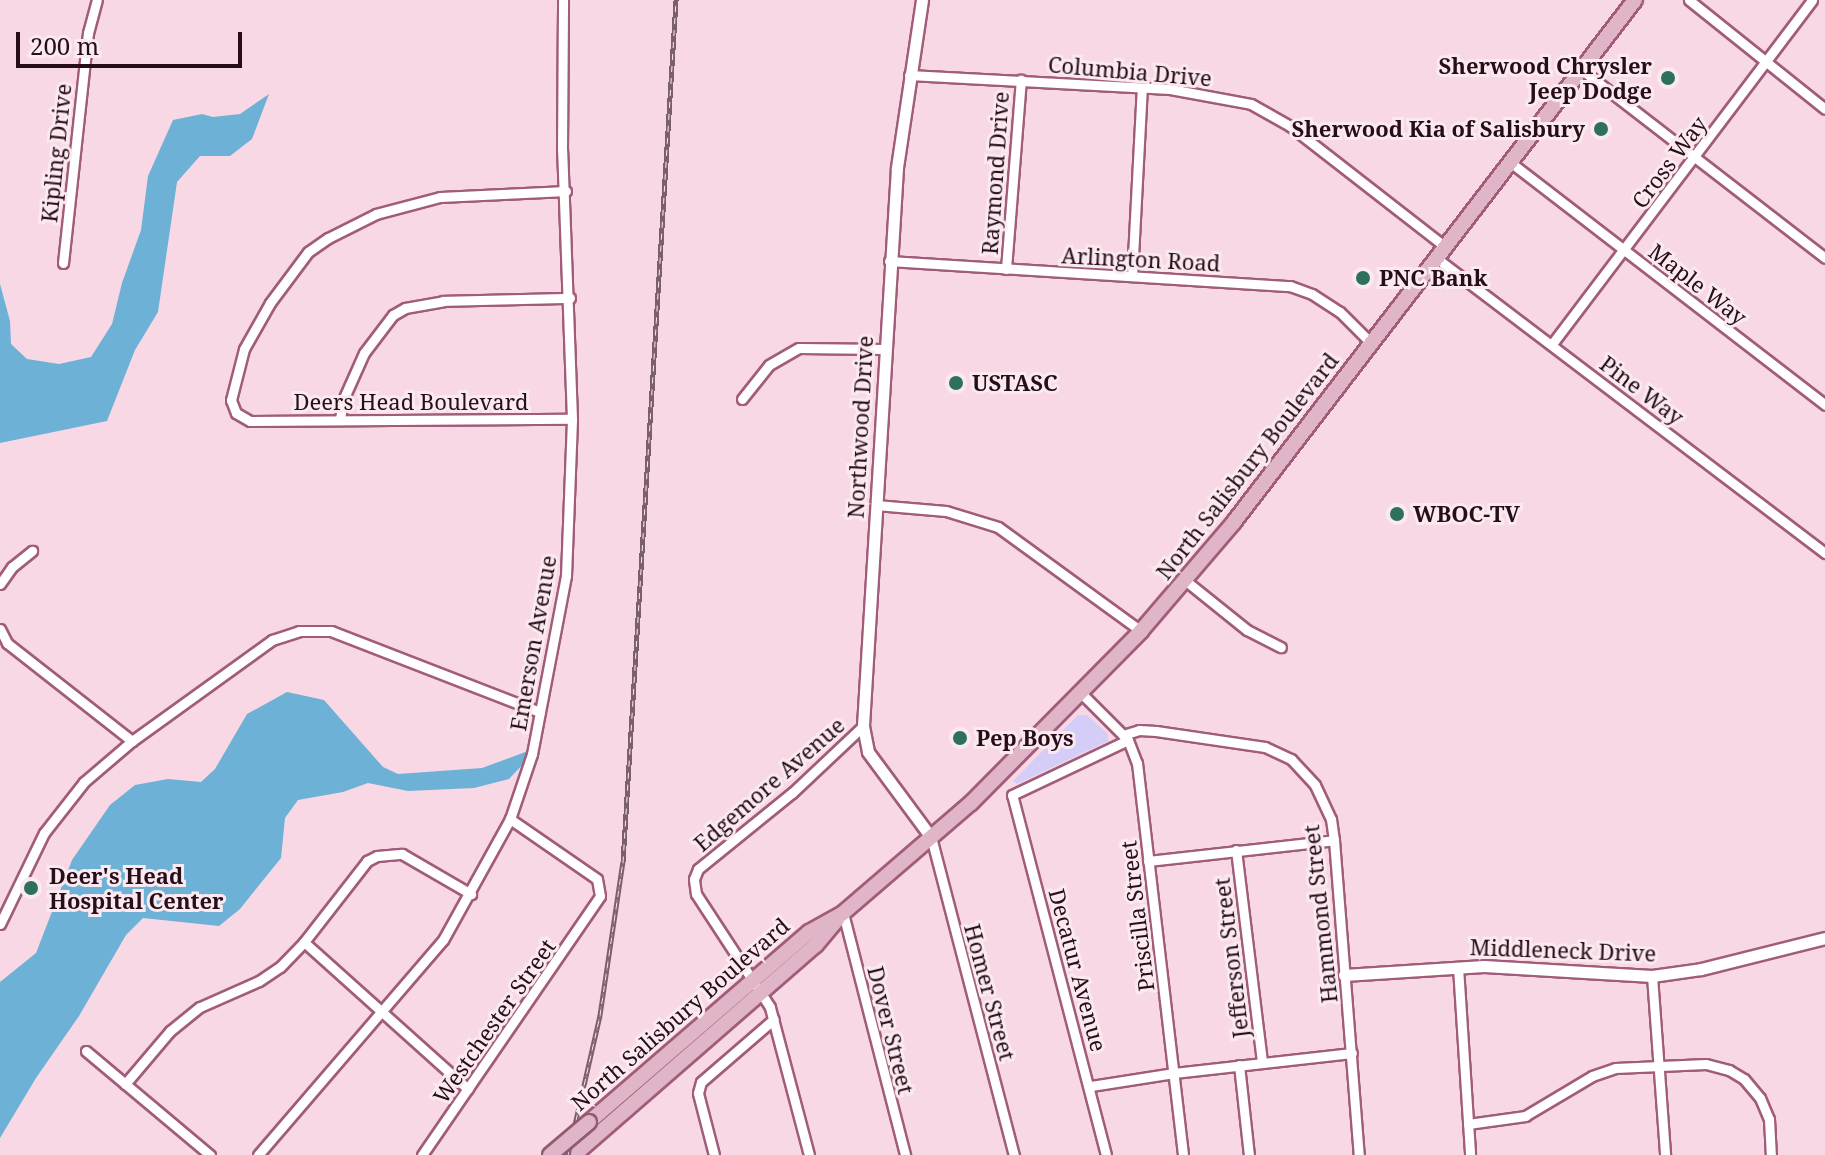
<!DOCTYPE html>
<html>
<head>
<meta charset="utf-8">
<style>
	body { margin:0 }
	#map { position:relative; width:1825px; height:1155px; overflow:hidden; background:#f8d8e4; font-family:"Noto Serif",serif }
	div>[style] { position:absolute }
	.green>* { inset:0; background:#d4cdf8 }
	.water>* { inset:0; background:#6db1d6 }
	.roads { filter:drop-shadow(2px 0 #a15c7a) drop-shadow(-2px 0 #a15c7a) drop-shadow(0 2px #a15c7a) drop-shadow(0 -2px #a15c7a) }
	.minor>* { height:9px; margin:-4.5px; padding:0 4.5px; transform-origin:4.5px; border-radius:4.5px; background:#fff }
	.tertiary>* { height:11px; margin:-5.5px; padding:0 5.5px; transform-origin:5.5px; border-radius:5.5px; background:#fff }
	.primary>* { height:14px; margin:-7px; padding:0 7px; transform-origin:7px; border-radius:7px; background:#e0b5c7 }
	.rail>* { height:5px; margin-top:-2.5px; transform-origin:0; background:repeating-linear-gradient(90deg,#faeaf0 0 6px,#7c5f6b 0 12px); box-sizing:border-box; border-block:2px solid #7c5f6b }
	.bridges { filter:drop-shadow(2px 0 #925a72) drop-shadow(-2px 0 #925a72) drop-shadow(0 2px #925a72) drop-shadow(0 -2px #925a72) }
	.primary-bridge>* { height:14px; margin:-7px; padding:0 7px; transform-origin:7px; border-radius:7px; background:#e0b5c7 }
	.dots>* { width:22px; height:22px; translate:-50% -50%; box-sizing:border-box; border:4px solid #faeaf0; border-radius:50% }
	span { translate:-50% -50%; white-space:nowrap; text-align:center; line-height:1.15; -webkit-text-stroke:6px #faeaf0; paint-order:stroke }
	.poi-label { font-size:22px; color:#270c19; font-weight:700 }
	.right { translate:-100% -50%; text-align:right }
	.left { translate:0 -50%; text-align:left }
	.street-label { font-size:22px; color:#270c19 }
	.scale { position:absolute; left:16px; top:32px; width:226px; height:36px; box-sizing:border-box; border:4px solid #270c19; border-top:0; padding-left:10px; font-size:24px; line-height:28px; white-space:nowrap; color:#270c19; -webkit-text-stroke:6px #faeaf0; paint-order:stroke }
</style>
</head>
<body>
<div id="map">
	<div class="green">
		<div style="clip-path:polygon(1078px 715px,1087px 715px,1108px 734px,1108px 741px,1017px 784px,1013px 781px)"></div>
	</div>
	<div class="water">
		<div style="clip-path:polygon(269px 94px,252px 139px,230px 156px,200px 156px,177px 182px,158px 312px,135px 350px,107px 421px,0 443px,0 284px,10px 321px,11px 344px,27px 359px,59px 364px,91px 357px,112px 324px,122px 283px,141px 230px,148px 176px,173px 120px,202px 114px,213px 117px,240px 114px)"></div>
		<div style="clip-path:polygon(287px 692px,324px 700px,383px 767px,398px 774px,482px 768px,528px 751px,525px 762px,509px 779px,474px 788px,408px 791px,368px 783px,343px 792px,298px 800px,285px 818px,281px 858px,240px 909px,219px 926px,143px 918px,126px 935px,79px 1016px,36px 1078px,0 1138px,0 982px,36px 953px,72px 860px,110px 805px,135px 785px,168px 779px,201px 782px,215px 769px,247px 714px)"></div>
	</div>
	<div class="roads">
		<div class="minor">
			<div style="left:1689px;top:0;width:174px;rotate:38.7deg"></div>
			<div style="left:1582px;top:70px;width:307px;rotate:37.7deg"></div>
			<div style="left:909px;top:75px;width:261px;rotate:3.1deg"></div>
			<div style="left:1170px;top:89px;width:82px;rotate:10.5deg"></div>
			<div style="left:1251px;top:104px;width:45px;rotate:29.4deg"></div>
			<div style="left:1290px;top:126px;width:195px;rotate:37.9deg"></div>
			<div style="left:1510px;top:162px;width:398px;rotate:37.6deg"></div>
			<div style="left:566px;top:191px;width:126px;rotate:177.3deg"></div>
			<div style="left:440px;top:197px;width:66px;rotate:165.1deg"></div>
			<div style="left:376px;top:214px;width:54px;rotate:153.4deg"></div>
			<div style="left:328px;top:238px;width:24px;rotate:145deg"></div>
			<div style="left:308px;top:252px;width:64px;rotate:126.7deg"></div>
			<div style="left:270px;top:303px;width:53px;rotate:119.5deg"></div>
			<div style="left:244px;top:349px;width:53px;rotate:104.3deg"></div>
			<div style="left:231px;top:400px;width:14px;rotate:69deg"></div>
			<div style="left:236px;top:413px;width:16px;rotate:30deg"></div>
			<div style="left:250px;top:421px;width:322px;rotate:-0.4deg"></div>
			<div style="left:1435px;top:257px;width:490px;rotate:37.2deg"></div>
			<div style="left:889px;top:261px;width:402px;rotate:3.6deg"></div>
			<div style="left:1290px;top:286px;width:23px;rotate:20deg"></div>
			<div style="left:1312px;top:294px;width:33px;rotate:33deg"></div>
			<div style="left:1340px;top:312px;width:44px;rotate:45deg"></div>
			<div style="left:63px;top:263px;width:231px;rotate:-83.8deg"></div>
			<div style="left:88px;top:33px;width:34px;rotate:-75deg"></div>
			<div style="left:1006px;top:269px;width:190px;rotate:-85.5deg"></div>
			<div style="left:1132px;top:276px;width:188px;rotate:-87deg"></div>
			<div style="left:1552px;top:344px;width:431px;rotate:-52.9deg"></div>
			<div style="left:742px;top:399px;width:43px;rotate:-51.5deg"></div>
			<div style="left:769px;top:365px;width:34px;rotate:-30deg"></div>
			<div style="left:799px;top:348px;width:85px;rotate:0.7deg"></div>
			<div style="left:340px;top:419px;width:19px;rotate:-81deg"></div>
			<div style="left:343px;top:400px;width:51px;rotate:-65.9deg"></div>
			<div style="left:364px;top:353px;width:48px;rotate:-52.7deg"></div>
			<div style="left:393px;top:315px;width:14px;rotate:-30deg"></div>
			<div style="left:405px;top:308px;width:39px;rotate:-10deg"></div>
			<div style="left:443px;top:301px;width:127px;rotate:-1.4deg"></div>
			<div style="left:876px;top:505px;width:70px;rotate:4.9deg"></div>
			<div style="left:946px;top:511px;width:54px;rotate:17.1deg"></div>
			<div style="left:998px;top:527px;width:177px;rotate:36deg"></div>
			<div style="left:1186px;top:581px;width:78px;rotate:38.8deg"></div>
			<div style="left:1247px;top:630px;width:38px;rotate:27deg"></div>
			<div style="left:0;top:584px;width:21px;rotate:-55deg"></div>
			<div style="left:12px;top:567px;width:26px;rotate:-39deg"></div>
			<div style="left:0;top:629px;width:16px;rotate:63deg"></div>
			<div style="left:7px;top:643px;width:159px;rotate:38.1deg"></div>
			<div style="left:1081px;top:693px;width:66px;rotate:45deg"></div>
			<div style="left:1128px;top:740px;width:25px;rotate:69deg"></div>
			<div style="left:1137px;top:763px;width:395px;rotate:83.3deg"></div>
			<div style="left:1123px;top:735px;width:17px;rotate:-17deg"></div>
			<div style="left:1139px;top:730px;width:17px;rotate:3deg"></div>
			<div style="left:1156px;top:731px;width:110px;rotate:8.4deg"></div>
			<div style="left:1265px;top:747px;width:29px;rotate:25deg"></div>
			<div style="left:1291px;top:759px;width:35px;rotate:47deg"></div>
			<div style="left:1315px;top:785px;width:38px;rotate:65deg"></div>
			<div style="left:1331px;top:819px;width:21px;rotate:82deg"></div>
			<div style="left:1334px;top:840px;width:316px;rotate:85.5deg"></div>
			<div style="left:931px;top:837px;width:329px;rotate:75.4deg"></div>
			<div style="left:1236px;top:850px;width:214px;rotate:83deg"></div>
			<div style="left:1148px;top:861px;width:187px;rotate:-6.4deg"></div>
			<div style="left:843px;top:913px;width:250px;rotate:75.6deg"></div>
			<div style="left:0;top:924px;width:101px;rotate:-64.2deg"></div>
			<div style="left:44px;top:833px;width:65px;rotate:-51.9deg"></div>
			<div style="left:84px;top:782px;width:63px;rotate:-40.5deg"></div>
			<div style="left:132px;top:741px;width:173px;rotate:-35.8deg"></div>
			<div style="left:272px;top:640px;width:28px;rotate:-18deg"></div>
			<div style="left:299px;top:631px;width:32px"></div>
			<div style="left:331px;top:631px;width:224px;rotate:21.2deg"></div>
			<div style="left:304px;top:942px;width:220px;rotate:41.9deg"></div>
			<div style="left:1458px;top:967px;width:188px;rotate:86.3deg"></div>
			<div style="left:1652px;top:976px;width:179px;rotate:85.8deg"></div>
			<div style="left:86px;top:1051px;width:162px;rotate:40deg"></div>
			<div style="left:1239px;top:1065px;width:91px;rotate:83.7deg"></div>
			<div style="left:125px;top:1084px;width:70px;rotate:-49.7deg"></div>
			<div style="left:170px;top:1031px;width:38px;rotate:-39deg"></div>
			<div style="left:200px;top:1007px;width:64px;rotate:-23.8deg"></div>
			<div style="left:259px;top:981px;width:25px;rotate:-34deg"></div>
			<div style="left:280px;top:967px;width:35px;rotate:-46deg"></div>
			<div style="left:304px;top:942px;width:103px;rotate:-52.1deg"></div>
			<div style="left:367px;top:861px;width:11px;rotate:-27deg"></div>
			<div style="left:377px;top:856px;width:25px;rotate:-5deg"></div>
			<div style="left:402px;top:854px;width:80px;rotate:30.1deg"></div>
			<div style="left:1091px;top:1086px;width:84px;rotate:-8.9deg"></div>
			<div style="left:1174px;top:1073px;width:179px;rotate:-6.4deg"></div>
			<div style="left:1468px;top:1124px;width:58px;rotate:-8deg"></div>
			<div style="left:1525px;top:1116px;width:78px;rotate:-30.8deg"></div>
			<div style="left:1592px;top:1076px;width:24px;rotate:-19deg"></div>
			<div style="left:1615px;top:1068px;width:91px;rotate:-2.5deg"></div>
			<div style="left:1706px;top:1064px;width:24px;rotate:15deg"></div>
			<div style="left:1729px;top:1070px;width:17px;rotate:31deg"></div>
			<div style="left:1744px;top:1079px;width:25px;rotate:50deg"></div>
			<div style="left:1760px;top:1098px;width:23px;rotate:67deg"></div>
			<div style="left:1769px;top:1119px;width:36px;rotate:87deg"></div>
			<div style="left:258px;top:1155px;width:284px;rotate:-49.3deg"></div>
			<div style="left:443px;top:940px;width:138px;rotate:-61deg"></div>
			<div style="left:510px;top:819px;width:69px;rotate:-71.3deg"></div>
			<div style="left:532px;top:754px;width:181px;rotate:-79.2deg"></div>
			<div style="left:566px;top:576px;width:157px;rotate:-87.8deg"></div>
			<div style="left:572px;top:419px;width:269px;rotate:-92.1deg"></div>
			<div style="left:562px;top:150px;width:150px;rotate:-89.6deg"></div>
			<div style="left:422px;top:1155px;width:314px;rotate:-55.5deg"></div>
			<div style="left:600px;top:896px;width:17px;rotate:-100deg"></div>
			<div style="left:597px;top:879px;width:106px;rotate:-145.4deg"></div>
			<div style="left:714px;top:1155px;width:64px;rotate:-104.5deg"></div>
			<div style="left:698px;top:1093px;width:11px;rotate:-75deg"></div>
			<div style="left:701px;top:1082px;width:96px;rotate:-40.8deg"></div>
			<div style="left:809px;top:1155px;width:153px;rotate:-104.8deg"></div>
			<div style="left:770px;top:1007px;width:135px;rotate:-123.2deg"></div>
			<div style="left:696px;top:894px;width:15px;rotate:-98deg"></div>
			<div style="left:694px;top:879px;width:11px;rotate:-68deg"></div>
			<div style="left:698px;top:869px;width:121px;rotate:-39deg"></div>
			<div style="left:792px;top:793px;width:98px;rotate:-43.3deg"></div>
			<div style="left:1106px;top:1155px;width:372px;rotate:-104.6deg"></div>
			<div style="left:1012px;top:795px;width:128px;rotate:-25.4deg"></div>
		</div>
		<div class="tertiary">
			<div style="left:922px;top:0;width:170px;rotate:98.5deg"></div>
			<div style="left:897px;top:168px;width:559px;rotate:93.49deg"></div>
			<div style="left:863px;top:726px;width:26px;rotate:79deg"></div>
			<div style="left:868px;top:752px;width:106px;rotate:53.5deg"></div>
			<div style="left:1344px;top:975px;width:140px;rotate:-3.7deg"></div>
			<div style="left:1484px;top:966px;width:168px;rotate:3.4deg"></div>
			<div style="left:1652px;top:976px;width:49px;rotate:-8.1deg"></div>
			<div style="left:1701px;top:969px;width:128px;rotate:-14deg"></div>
		</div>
		<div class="primary">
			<div style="left:589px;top:1122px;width:291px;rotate:-40.8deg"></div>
			<div style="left:809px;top:932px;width:39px;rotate:-29deg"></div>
			<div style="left:843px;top:913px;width:169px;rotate:-40.7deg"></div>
			<div style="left:971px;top:803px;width:242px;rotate:-45.3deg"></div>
			<div style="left:1141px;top:631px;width:143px;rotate:-49.5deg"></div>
			<div style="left:1234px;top:522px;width:658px;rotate:-52.47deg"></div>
			<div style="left:574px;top:1155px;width:320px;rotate:-41deg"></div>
			<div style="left:816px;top:945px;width:33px;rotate:-50deg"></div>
		</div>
	</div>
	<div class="rail">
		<div style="left:568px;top:1155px;width:144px;rotate:-77.1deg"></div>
		<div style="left:600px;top:1015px;width:155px;rotate:-81.5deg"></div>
		<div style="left:623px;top:862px;width:864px;rotate:-86.48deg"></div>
	</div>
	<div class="bridges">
		<div class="primary-bridge">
			<div style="left:550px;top:1155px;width:51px;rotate:-40.2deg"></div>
		</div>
	</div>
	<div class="dots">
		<div style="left:1668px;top:78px;background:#2f6f5e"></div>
		<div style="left:1601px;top:129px;background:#2f6f5e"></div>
		<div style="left:1363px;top:278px;background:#2f6f5e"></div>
		<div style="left:956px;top:383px;background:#2f6f5e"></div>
		<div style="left:1397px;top:514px;background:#2f6f5e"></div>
		<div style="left:960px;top:738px;background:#2f6f5e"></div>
		<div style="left:31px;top:888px;background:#2f6f5e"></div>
	</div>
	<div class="poi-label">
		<span class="right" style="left:1652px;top:78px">Sherwood Chrysler<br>Jeep Dodge</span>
		<span class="right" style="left:1585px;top:129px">Sherwood Kia of Salisbury</span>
		<span class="left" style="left:1379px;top:278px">PNC Bank</span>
		<span class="left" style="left:972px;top:383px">USTASC</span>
		<span class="left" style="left:1413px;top:514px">WBOC-TV</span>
		<span class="left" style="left:976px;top:738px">Pep Boys</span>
		<span class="left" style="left:49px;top:888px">Deer's Head<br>Hospital Center</span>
	</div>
	<div class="street-label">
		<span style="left:1130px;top:71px;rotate:5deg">Columbia Drive</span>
		<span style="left:56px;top:153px;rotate:-84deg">Kipling Drive</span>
		<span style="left:1669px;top:162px;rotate:-53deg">Cross Way</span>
		<span style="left:995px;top:173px;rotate:-86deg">Raymond Drive</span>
		<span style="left:1141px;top:259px;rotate:3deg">Arlington Road</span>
		<span style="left:1698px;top:284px;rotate:38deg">Maple Way</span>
		<span style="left:1642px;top:390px;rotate:37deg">Pine Way</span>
		<span style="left:411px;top:402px">Deers Head Boulevard</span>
		<span style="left:860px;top:427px;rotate:-87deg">Northwood Drive</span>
		<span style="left:1247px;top:466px;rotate:-52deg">North Salisbury Boulevard</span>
		<span style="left:533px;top:643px;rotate:-80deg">Emerson Avenue</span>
		<span style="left:769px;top:784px;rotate:-41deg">Edgemore Avenue</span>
		<span style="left:1320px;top:914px;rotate:-96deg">Hammond Street</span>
		<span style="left:1137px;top:916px;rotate:-97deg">Priscilla Street</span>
		<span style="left:1563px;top:950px;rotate:2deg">Middleneck Drive</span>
		<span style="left:1231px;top:958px;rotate:-97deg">Jefferson Street</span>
		<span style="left:1078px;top:970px;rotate:75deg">Decatur Avenue</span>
		<span style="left:990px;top:992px;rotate:75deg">Homer Street</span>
		<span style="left:680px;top:1014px;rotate:-41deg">North Salisbury Boulevard</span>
		<span style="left:494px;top:1021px;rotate:-55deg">Westchester Street</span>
		<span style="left:891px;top:1030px;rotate:76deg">Dover Street</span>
	</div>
	<div class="scale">200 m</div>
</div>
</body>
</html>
